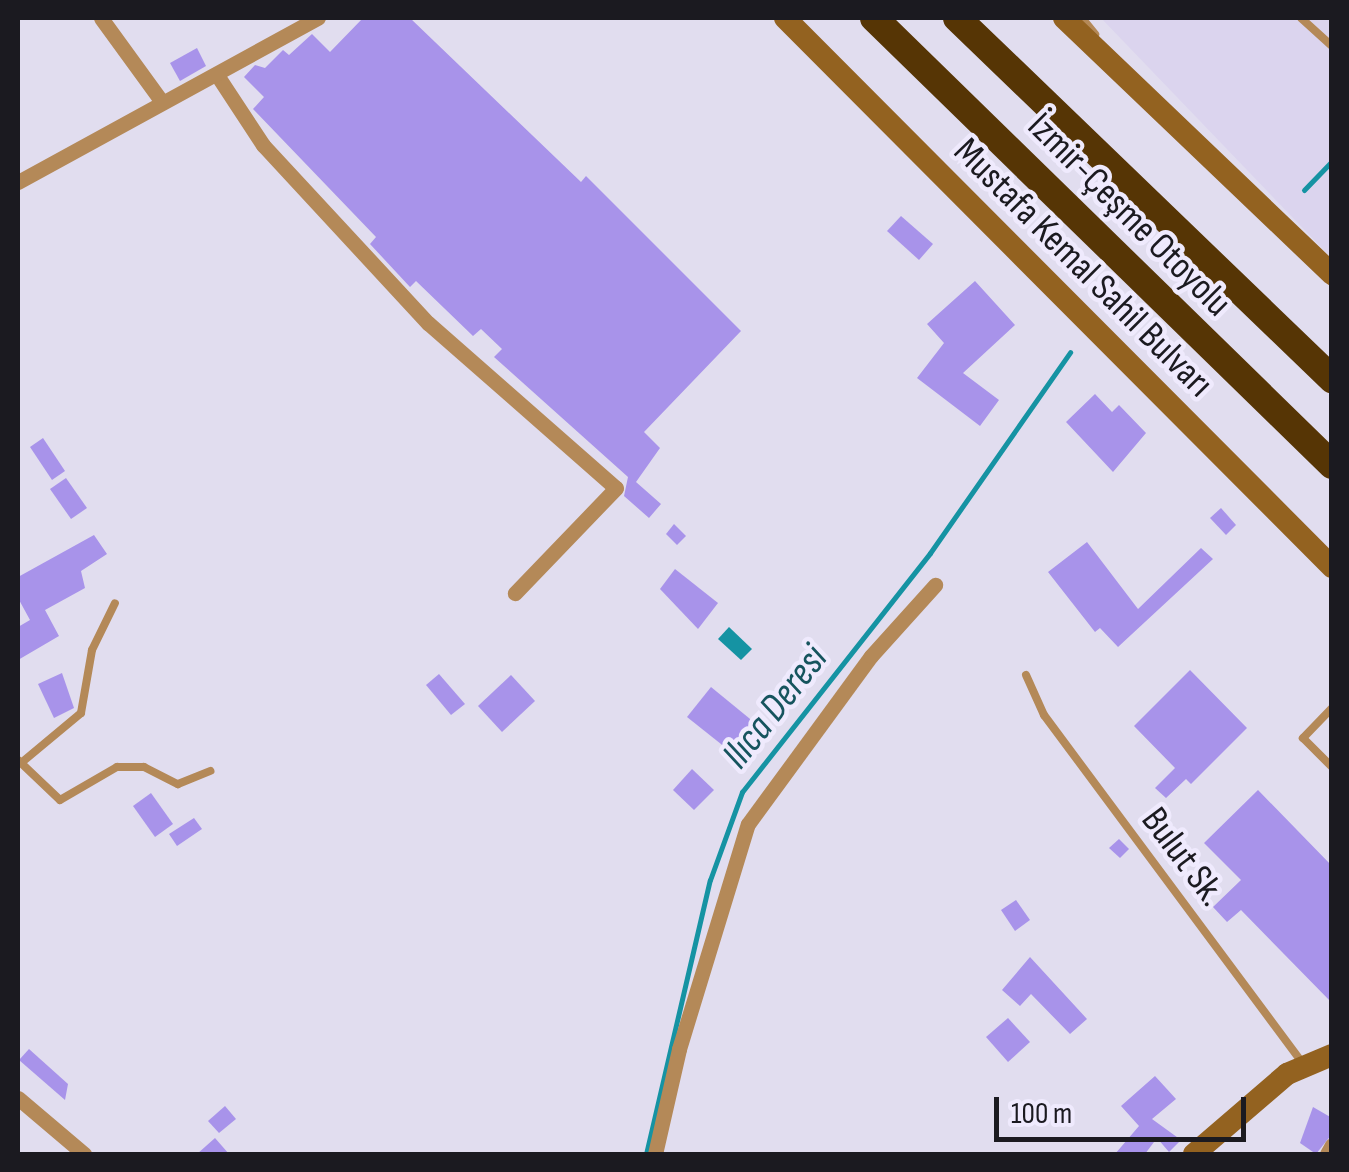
<!DOCTYPE html>
<html>
<head>
<meta charset="utf-8">
<style>
	body { margin:0 }
	#map { position:relative; width:1349px; height:1172px; overflow:hidden; background:#e1ddef; font-family:"Sofia Sans Condensed",sans-serif }
	div>[style] { position:absolute }
	.built>* { inset:0; background:#dbd4ee }
	.water>* { inset:0; background:#1593a3 }
	.stream>* { height:5px; margin:-2.5px; padding:0 2.5px; transform-origin:2.5px; border-radius:2.5px; background:#1593a3 }
	.building>* { inset:0; background:#a893ea }
	.lane>* { height:8px; margin:-4px; padding:0 4px; transform-origin:4px; border-radius:4px; background:#b48958 }
	.street>* { height:15px; margin:-7.5px; padding:0 7.5px; transform-origin:7.5px; border-radius:7.5px; background:#b48958 }
	.secondary>* { height:22px; margin:-11px; padding:0 11px; transform-origin:11px; border-radius:11px; background:#936220 }
	.highway>* { height:28px; margin:-14px; padding:0 14px; transform-origin:14px; border-radius:14px; background:#563505 }
	span { translate:-50% -50%; white-space:nowrap; text-align:center; line-height:1.15; -webkit-text-stroke:9px #efeafd; paint-order:stroke }
	.street-label { font-size:38px; color:#1b1a20 }
	.water-label { font-size:40px; color:#16545e; font-style:italic }
	.frame { position:absolute; inset:0; border:20px solid #1b1a20; pointer-events:none }
	.scale { position:absolute; left:994px; top:1097px; width:252px; height:45px; box-sizing:border-box; border:5px solid #1b1a20; border-top:0; padding-left:12px; font-size:30px; line-height:35px; white-space:nowrap; color:#1b1a20; -webkit-text-stroke:8px #efeafd; paint-order:stroke }
</style>
</head>
<body>
<div id="map">
	<div class="built">
		<div style="clip-path:polygon(1101px 18px,1331px 18px,1331px 257px,1320px 246px)"></div>
	</div>
	<div class="water">
		<div style="clip-path:polygon(729px 627px,752px 649px,741px 660px,718px 639px)"></div>
	</div>
	<div class="stream">
		<div style="left:1304px;top:190px;width:40px;rotate:-46deg"></div>
		<div style="left:646px;top:1154px;width:281px;rotate:-76.9deg"></div>
		<div style="left:710px;top:880px;width:94px;rotate:-70deg"></div>
		<div style="left:742px;top:792px;width:304px;rotate:-51.8deg"></div>
		<div style="left:930px;top:553px;width:245px;rotate:-55.1deg"></div>
	</div>
	<div class="building">
		<div style="clip-path:polygon(363px 18px,410px 18px,581px 182px,586px 176px,741px 331px,644px 432px,660px 448px,636px 482px,661px 504px,649px 518px,624px 496px,628px 477px,494px 357px,502px 349px,481px 329px,473px 336px,416px 281px,410px 287px,370px 244px,376px 237px,253px 109px,264px 97px,244px 77px,255px 65px,265px 68px,283px 50px,289px 55px,312px 34px,330px 52px)"></div>
		<div style="clip-path:polygon(197px 48px,206px 66px,180px 81px,170px 63px)"></div>
		<div style="clip-path:polygon(901px 216px,933px 244px,919px 260px,887px 231px)"></div>
		<div style="clip-path:polygon(975px 281px,1015px 325px,963px 373px,999px 400px,980px 426px,917px 378px,944px 343px,927px 324px)"></div>
		<div style="clip-path:polygon(1095px 394px,1112px 412px,1119px 405px,1146px 433px,1113px 472px,1066px 422px)"></div>
		<div style="clip-path:polygon(43px 438px,65px 471px,52px 480px,30px 447px)"></div>
		<div style="clip-path:polygon(66px 478px,87px 508px,71px 519px,50px 489px)"></div>
		<div style="clip-path:polygon(1221px 508px,1236px 525px,1226px 535px,1210px 518px)"></div>
		<div style="clip-path:polygon(674px 524px,686px 536px,677px 545px,666px 534px)"></div>
		<div style="clip-path:polygon(94px 535px,107px 554px,81px 571px,85px 588px,45px 610px,59px 636px,18px 660px,18px 627px,30px 620px,18px 598px,18px 577px)"></div>
		<div style="clip-path:polygon(1087px 542px,1138px 609px,1201px 548px,1213px 559px,1118px 647px,1100px 628px,1095px 632px,1048px 572px)"></div>
		<div style="clip-path:polygon(675px 569px,718px 603px,698px 629px,660px 589px)"></div>
		<div style="clip-path:polygon(1190px 670px,1247px 728px,1191px 784px,1186px 779px,1166px 798px,1155px 788px,1175px 768px,1134px 726px)"></div>
		<div style="clip-path:polygon(62px 673px,74px 708px,54px 718px,38px 684px)"></div>
		<div style="clip-path:polygon(439px 674px,465px 704px,451px 715px,426px 685px)"></div>
		<div style="clip-path:polygon(511px 675px,535px 701px,502px 732px,478px 706px)"></div>
		<div style="clip-path:polygon(711px 687px,755px 723px,731px 752px,687px 717px)"></div>
		<div style="clip-path:polygon(692px 769px,714px 790px,694px 810px,673px 790px)"></div>
		<div style="clip-path:polygon(1258px 790px,1332px 866px,1332px 1003px,1241px 910px,1227px 922px,1213px 907px,1241px 880px,1204px 843px)"></div>
		<div style="clip-path:polygon(151px 793px,173px 824px,155px 837px,133px 806px)"></div>
		<div style="clip-path:polygon(194px 818px,202px 829px,177px 846px,169px 834px)"></div>
		<div style="clip-path:polygon(1119px 839px,1129px 849px,1120px 858px,1109px 848px)"></div>
		<div style="clip-path:polygon(1016px 900px,1030px 920px,1015px 931px,1001px 910px)"></div>
		<div style="clip-path:polygon(1030px 957px,1087px 1019px,1070px 1034px,1031px 994px,1020px 1006px,1002px 990px)"></div>
		<div style="clip-path:polygon(1008px 1018px,1030px 1042px,1008px 1062px,986px 1037px)"></div>
		<div style="clip-path:polygon(29px 1049px,68px 1084px,65px 1100px,19px 1060px)"></div>
		<div style="clip-path:polygon(1155px 1076px,1176px 1099px,1152px 1119px,1181px 1140px,1169px 1152px,1157px 1138px,1145px 1154px,1115px 1154px,1139px 1126px,1121px 1106px)"></div>
		<div style="clip-path:polygon(225px 1106px,236px 1119px,219px 1133px,208px 1121px)"></div>
		<div style="clip-path:polygon(1313px 1107px,1332px 1118px,1332px 1134px,1316px 1154px,1300px 1143px)"></div>
		<div style="clip-path:polygon(215px 1138px,229px 1154px,197px 1154px)"></div>
	</div>
	<div class="lane">
		<div style="left:1082px;top:18px;width:21px;rotate:51deg"></div>
		<div style="left:1301px;top:18px;width:42px;rotate:42.1deg"></div>
		<div style="left:1026px;top:675px;width:44px;rotate:65.8deg"></div>
		<div style="left:1044px;top:715px;width:433px;rotate:53.4deg"></div>
		<div style="left:1332px;top:708px;width:42px;rotate:134deg"></div>
		<div style="left:1303px;top:738px;width:41px;rotate:45deg"></div>
		<div style="left:18px;top:760px;width:58px;rotate:43.6deg"></div>
		<div style="left:60px;top:800px;width:66px;rotate:-30.1deg"></div>
		<div style="left:117px;top:767px;width:27px"></div>
		<div style="left:144px;top:767px;width:38px;rotate:27deg"></div>
		<div style="left:178px;top:784px;width:35px;rotate:-22deg"></div>
		<div style="left:21px;top:763px;width:78px;rotate:-39.8deg"></div>
		<div style="left:81px;top:713px;width:64px;rotate:-80.1deg"></div>
		<div style="left:92px;top:650px;width:52px;rotate:-63.9deg"></div>
	</div>
	<div class="street">
		<div style="left:101px;top:18px;width:104px;rotate:54deg"></div>
		<div style="left:217px;top:75px;width:84px;rotate:56.7deg"></div>
		<div style="left:263px;top:145px;width:243px;rotate:47.2deg"></div>
		<div style="left:428px;top:323px;width:250px;rotate:41.3deg"></div>
		<div style="left:616px;top:488px;width:146px;rotate:133.9deg"></div>
		<div style="left:18px;top:182px;width:342px;rotate:-28.7deg"></div>
		<div style="left:18px;top:1098px;width:87px;rotate:40.3deg"></div>
		<div style="left:655px;top:1154px;width:108px;rotate:-77.1deg"></div>
		<div style="left:679px;top:1049px;width:235px;rotate:-73deg"></div>
		<div style="left:748px;top:824px;width:208px;rotate:-53.8deg"></div>
		<div style="left:871px;top:656px;width:96px;rotate:-48deg"></div>
		<div style="left:1327px;top:1154px;width:10px;rotate:-61deg"></div>
	</div>
	<div class="secondary">
		<div style="left:785px;top:18px;width:775px;rotate:45.1deg"></div>
		<div style="left:1064px;top:18px;width:371px;rotate:43.7deg"></div>
		<div style="left:1194px;top:1154px;width:123px;rotate:-40.7deg"></div>
		<div style="left:1287px;top:1074px;width:49px;rotate:-22.9deg"></div>
	</div>
	<div class="highway">
		<div style="left:874px;top:18px;width:640px;rotate:44.3deg"></div>
		<div style="left:957px;top:18px;width:521px;rotate:43.91deg"></div>
	</div>
	<div class="street-label">
		<span style="left:1129px;top:215px;rotate:45deg">İzmir-Çeşme Otoyolu</span>
		<span style="left:1083px;top:268px;rotate:45deg">Mustafa Kemal Sahil Bulvarı</span>
		<span style="left:1183px;top:857px;rotate:53deg">Bulut Sk.</span>
	</div>
	<div class="water-label">
		<span style="left:775px;top:707px;rotate:-52deg">Ilıca Deresi</span>
	</div>
	<div class="frame"></div>
	<div class="scale">100 m</div>
</div>
</body>
</html>
